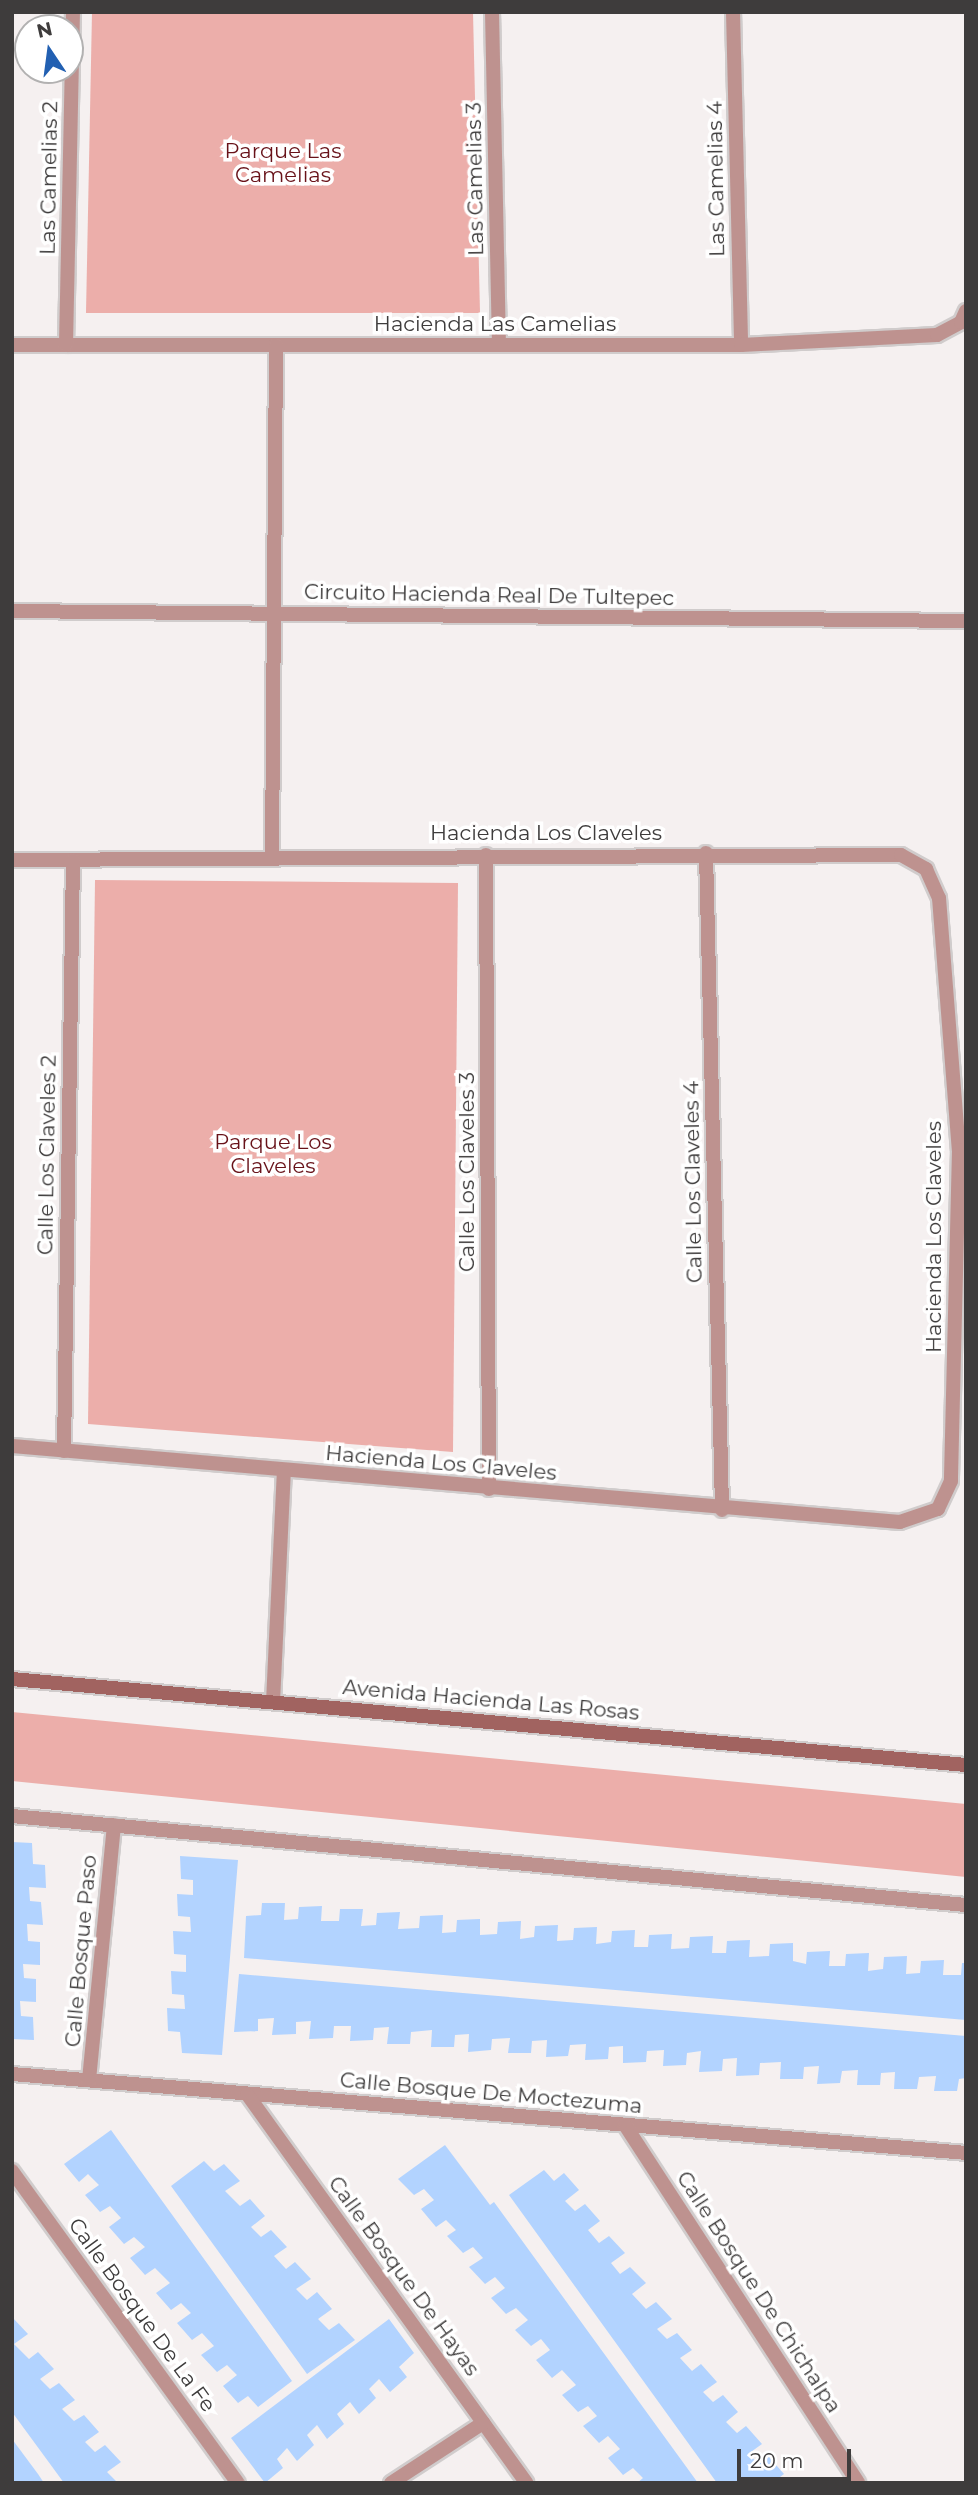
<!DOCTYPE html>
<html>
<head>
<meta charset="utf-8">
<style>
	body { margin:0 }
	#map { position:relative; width:978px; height:2495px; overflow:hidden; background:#f5f0f0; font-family:Montserrat,sans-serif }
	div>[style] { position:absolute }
	.green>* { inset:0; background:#ecaeaa }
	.building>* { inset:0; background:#b2d3ff }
	.roads { filter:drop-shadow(2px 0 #d0cccc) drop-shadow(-2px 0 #d0cccc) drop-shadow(0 2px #d0cccc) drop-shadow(0 -2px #d0cccc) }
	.minor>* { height:14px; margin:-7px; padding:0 7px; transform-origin:7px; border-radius:7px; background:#be928f }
	.tertiary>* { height:14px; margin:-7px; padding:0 7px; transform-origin:7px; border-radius:7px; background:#be928f }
	.secondary>* { height:14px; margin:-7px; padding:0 7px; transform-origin:7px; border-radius:7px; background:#a16360 }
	span { translate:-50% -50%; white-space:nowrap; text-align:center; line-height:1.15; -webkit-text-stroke:7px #fff; paint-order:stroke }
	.park-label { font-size:21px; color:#681219 }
	.street-label { font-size:21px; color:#3e3c3c }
	.frame { position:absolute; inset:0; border:14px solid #3e3c3c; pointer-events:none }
	.north { position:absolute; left:14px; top:14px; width:70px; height:70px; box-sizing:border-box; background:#fff; border:2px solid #b2b1b1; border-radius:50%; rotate:347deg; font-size:19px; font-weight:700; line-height:28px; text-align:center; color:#3e3c3c }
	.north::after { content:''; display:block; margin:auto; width:24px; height:32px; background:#2260b2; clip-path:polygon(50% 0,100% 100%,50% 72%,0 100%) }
	.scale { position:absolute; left:737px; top:2449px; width:114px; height:32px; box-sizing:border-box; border:4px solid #3e3c3c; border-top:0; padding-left:9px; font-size:21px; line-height:24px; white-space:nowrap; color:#3e3c3c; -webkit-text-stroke:5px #fff; paint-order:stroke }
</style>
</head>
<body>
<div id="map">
	<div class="green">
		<div style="clip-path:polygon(92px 12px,473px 12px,480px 313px,86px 313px)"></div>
		<div style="clip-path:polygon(95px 880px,458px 883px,453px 1452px,88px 1424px)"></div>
		<div style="clip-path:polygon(12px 1712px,966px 1804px,966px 1877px,12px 1781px)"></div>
	</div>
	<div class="building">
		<div style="clip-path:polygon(12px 1842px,32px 1843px,33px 1864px,45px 1865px,46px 1888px,29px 1887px,30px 1901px,41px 1902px,43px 1925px,27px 1924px,28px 1941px,40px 1942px,40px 1965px,23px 1964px,24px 1978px,36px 1979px,36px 2002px,20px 2001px,21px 2016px,33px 2017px,34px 2040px,12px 2039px)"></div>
		<div style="clip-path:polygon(180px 1856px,238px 1860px,222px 2055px,182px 2053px,180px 2032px,168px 2031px,167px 2008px,185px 2009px,184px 1995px,172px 1994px,171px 1971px,186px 1972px,186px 1955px,174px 1954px,173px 1931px,191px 1932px,190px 1917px,178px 1916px,177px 1894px,193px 1895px,193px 1880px,181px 1879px)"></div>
		<div style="clip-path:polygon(262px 1903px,285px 1903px,284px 1920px,298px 1919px,299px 1907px,322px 1906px,321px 1921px,339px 1921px,340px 1909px,363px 1909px,361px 1926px,376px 1925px,377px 1913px,400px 1912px,398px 1929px,419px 1928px,420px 1916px,443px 1915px,442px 1933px,456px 1932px,457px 1920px,480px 1919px,480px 1935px,497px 1934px,498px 1922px,521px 1921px,520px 1939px,534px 1937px,535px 1926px,558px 1925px,557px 1941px,573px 1940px,574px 1928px,597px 1927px,596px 1944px,611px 1942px,612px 1931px,635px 1930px,634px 1947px,648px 1947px,649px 1935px,672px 1934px,671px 1949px,689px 1948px,690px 1937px,713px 1936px,712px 1953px,726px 1953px,727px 1941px,750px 1940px,749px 1957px,769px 1956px,770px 1944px,793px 1943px,793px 1961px,806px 1964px,807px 1952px,830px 1951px,829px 1966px,845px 1966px,846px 1954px,869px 1953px,868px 1971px,883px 1969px,884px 1957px,907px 1956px,906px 1974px,920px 1973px,921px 1961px,944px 1960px,943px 1975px,961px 1975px,962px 1963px,966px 1963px,966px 2020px,244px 1958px,246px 1916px,261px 1915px)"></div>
		<div style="clip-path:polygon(239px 1974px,966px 2036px,966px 2078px,959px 2079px,957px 2091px,934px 2091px,936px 2076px,919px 2077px,917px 2089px,894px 2089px,895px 2072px,881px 2073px,880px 2085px,857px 2085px,858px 2070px,842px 2071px,840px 2083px,817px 2084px,819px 2066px,804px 2067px,803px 2079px,780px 2079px,781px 2062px,760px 2063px,759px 2075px,736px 2076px,737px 2058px,723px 2059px,722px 2071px,699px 2072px,701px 2051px,687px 2053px,686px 2065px,663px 2066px,664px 2050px,647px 2051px,646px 2062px,623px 2063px,623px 2046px,609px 2047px,608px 2059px,585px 2060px,586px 2044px,570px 2045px,568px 2056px,546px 2057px,547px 2040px,532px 2041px,531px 2053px,508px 2053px,510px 2038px,492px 2039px,491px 2050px,468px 2052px,469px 2034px,455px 2035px,454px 2047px,431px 2047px,432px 2030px,411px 2032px,410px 2044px,387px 2044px,389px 2027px,374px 2028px,373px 2040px,350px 2041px,351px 2026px,334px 2026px,333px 2038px,309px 2039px,311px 2021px,296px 2022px,296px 2034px,272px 2035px,274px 2018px,258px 2019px,258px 2031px,234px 2032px)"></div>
		<div style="clip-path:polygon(111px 2130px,292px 2381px,258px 2407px,248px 2396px,238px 2403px,223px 2386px,237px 2375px,227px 2365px,217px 2372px,201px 2355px,214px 2346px,202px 2333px,192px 2340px,177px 2323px,191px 2313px,181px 2303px,171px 2310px,156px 2293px,170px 2283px,155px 2268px,145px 2275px,130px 2258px,145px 2247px,134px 2237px,124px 2244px,109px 2227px,121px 2218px,110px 2206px,100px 2212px,85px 2195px,99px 2185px,88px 2174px,79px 2182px,64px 2164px)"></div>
		<div style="clip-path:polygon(445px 2145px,490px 2205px,494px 2202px,698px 2483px,637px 2483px,643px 2478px,633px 2468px,623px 2475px,608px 2458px,620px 2449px,608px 2436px,599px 2443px,583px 2426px,597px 2416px,588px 2406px,578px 2412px,562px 2395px,576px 2385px,562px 2370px,552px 2378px,536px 2360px,550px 2350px,541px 2339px,531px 2346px,515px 2330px,528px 2320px,516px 2308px,506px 2314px,491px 2298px,505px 2288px,495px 2277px,485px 2284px,469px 2267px,483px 2258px,473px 2247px,463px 2253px,447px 2236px,456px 2230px,446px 2220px,436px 2227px,421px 2209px,434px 2200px,424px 2189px,414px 2195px,398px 2179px)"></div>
		<div style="clip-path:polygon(204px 2161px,214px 2171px,224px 2164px,240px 2181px,225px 2191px,240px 2206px,250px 2199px,265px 2216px,251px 2227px,261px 2237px,271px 2230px,287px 2247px,274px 2256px,286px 2269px,295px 2262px,311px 2279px,296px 2289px,307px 2300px,317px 2292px,332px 2309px,318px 2319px,329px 2330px,339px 2323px,355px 2340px,307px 2374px,171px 2186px)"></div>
		<div style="clip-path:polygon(544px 2170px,554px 2181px,564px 2173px,579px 2190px,565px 2201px,575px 2211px,585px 2204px,600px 2221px,588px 2230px,599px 2243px,609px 2236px,625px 2253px,611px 2263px,620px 2274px,630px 2267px,646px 2283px,632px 2294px,646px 2309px,656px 2302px,672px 2319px,657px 2329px,667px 2339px,677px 2333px,692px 2350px,680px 2358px,692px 2371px,701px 2364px,717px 2382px,703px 2392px,713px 2402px,723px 2395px,738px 2412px,726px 2422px,737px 2433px,746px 2426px,762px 2444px,748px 2454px,759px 2464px,769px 2457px,784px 2474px,772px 2483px,717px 2483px,509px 2195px)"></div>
		<div style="clip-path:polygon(12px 2317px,28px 2334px,14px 2344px,29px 2359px,38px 2352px,54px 2369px,40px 2379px,50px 2389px,59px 2383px,75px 2400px,62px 2409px,74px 2421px,84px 2415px,99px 2432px,85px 2442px,95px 2452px,105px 2445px,121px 2462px,107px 2472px,118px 2483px,64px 2483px,12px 2412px)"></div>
		<div style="clip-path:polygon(389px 2319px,414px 2353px,399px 2367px,407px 2377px,390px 2392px,379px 2379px,369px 2389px,376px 2398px,359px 2414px,350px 2402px,337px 2414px,344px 2424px,327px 2439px,317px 2425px,307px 2435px,314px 2445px,297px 2461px,287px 2448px,277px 2459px,283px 2468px,265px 2483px,231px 2438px)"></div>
		<div style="clip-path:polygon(12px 2439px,38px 2474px,44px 2483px,12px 2483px)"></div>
	</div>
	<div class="roads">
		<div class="minor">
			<div style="left:492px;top:12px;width:333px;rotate:88.8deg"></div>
			<div style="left:733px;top:12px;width:333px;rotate:88.6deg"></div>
			<div style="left:12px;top:345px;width:729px"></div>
			<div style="left:741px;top:345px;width:196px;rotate:-2.9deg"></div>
			<div style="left:937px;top:335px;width:27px;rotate:-28deg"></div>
			<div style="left:961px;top:322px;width:12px;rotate:-66deg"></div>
			<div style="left:66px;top:345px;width:333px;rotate:-88.8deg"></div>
			<div style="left:12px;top:611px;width:954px;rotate:0.6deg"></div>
			<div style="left:706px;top:853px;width:657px;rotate:88.6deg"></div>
			<div style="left:486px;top:855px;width:634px;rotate:89.73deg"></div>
			<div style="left:272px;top:856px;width:511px;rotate:-89.55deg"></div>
			<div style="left:12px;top:860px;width:889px;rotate:-0.32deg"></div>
			<div style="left:901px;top:855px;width:29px;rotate:29deg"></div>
			<div style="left:926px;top:869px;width:32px;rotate:66deg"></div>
			<div style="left:939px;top:898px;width:253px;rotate:85.5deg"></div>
			<div style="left:959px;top:1150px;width:331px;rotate:91.4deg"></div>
			<div style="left:951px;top:1481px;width:31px;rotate:115deg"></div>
			<div style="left:938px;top:1509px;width:40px;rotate:161.1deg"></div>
			<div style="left:900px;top:1522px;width:891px;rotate:-175.11deg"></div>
			<div style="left:64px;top:1451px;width:591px;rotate:-89.13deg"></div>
			<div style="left:273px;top:1702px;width:232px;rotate:-87.3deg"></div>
			<div style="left:12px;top:2074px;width:957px;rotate:4.73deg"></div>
			<div style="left:89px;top:2080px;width:256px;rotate:-84.4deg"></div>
			<div style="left:247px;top:2094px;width:479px;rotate:54.3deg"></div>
			<div style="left:625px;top:2125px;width:427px;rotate:56.9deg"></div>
			<div style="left:12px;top:2171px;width:385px;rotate:54.1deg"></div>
			<div style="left:391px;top:2483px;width:110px;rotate:-33.1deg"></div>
		</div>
		<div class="tertiary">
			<div style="left:12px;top:1816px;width:958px;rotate:5.33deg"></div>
		</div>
		<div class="secondary">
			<div style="left:12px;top:1679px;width:958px;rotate:5.15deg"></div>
		</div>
	</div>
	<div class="park-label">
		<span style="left:283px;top:163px">Parque Las<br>Camelias</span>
		<span style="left:273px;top:1154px">Parque Los<br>Claveles</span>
	</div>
	<div class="street-label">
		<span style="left:49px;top:178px;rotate:-89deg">Las Camelias 2</span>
		<span style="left:475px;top:179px;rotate:-91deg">Las Camelias 3</span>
		<span style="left:716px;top:179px;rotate:-91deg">Las Camelias 4</span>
		<span style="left:495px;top:324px">Hacienda Las Camelias</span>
		<span style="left:489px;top:595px;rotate:1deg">Circuito Hacienda Real De Tultepec</span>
		<span style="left:546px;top:833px">Hacienda Los Claveles</span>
		<span style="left:47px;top:1155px;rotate:-89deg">Calle Los Claveles 2</span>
		<span style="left:467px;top:1172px;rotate:-90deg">Calle Los Claveles 3</span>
		<span style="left:693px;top:1182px;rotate:-91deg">Calle Los Claveles 4</span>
		<span style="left:934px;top:1237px;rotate:-90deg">Hacienda Los Claveles</span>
		<span style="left:441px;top:1463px;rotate:5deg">Hacienda Los Claveles</span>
		<span style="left:491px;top:1700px;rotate:5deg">Avenida Hacienda Las Rosas</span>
		<span style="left:81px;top:1951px;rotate:-85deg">Calle Bosque Paso</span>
		<span style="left:491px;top:2093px;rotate:5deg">Calle Bosque De Moctezuma</span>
		<span style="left:404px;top:2276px;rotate:54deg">Calle Bosque De Hayas</span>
		<span style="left:759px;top:2292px;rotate:57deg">Calle Bosque De Chichalpa</span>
		<span style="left:142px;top:2315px;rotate:54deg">Calle Bosque De La Fe</span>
	</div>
	<div class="frame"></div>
	<div class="north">N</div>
	<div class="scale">20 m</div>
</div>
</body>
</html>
